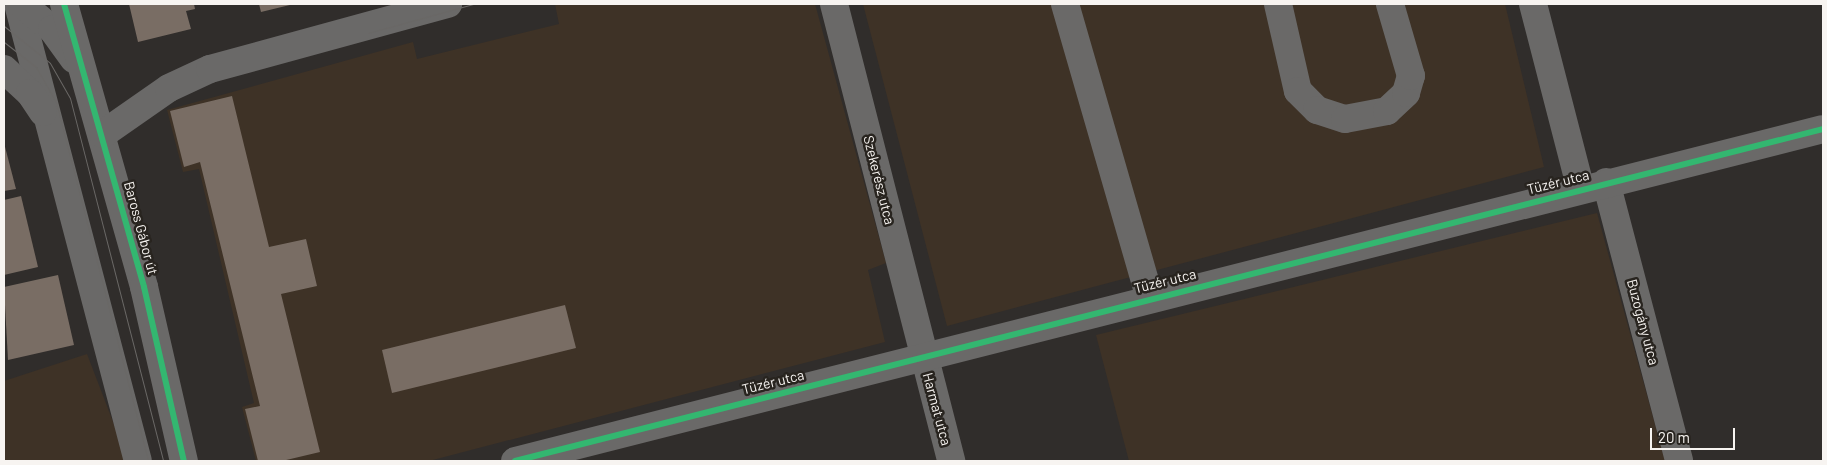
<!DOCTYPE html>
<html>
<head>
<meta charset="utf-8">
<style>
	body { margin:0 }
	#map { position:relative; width:1827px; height:465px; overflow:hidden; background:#302d2b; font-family:Barlow,sans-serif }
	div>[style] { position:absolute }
	.industrial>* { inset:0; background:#3e3226 }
	.building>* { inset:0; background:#796d64 }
	.minor>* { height:28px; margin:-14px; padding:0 14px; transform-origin:14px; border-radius:14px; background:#6a6968 }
	.tram>* { height:1px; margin:-0.5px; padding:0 0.5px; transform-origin:0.5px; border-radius:0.5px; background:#6a6866 }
	.cycleway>* { height:6px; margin:-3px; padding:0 3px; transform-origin:3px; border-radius:3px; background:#33b770 }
	span { translate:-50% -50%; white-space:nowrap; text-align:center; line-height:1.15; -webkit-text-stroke:5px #28241f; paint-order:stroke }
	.street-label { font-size:14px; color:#f7f4f1 }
	.frame { position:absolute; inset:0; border:5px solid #f7f4f1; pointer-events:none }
	.scale { position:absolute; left:1650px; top:428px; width:85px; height:22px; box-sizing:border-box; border:2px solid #f7f4f1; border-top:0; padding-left:6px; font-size:15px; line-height:18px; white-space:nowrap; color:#f7f4f1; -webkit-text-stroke:4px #28241f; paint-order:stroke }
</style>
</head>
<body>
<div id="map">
	<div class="industrial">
		<div style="clip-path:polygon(555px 4px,815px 4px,886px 263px,868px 270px,885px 342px,429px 461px,256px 461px,242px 407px,254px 403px,199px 169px,183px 172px,167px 110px,413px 42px,417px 59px,559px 24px)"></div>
		<div style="clip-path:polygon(863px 4px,1505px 4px,1544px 167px,947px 326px)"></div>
		<div style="clip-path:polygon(1597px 213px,1665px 461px,1129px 461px,1096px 335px)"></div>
		<div style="clip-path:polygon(87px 354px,128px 461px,4px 461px,4px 381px)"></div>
	</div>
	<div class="building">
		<div style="clip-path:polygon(129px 4px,194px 4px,195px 9px,186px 11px,191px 29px,138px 42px)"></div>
		<div style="clip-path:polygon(259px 4px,294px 4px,261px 12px)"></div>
		<div style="clip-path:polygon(232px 96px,269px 247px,306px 239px,317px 286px,281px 294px,320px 452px,282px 461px,258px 461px,245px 409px,260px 406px,200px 162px,184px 167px,170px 111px)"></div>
		<div style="clip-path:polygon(4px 143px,16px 189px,4px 191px)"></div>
		<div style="clip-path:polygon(21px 196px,38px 267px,4px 275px,4px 200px)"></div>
		<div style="clip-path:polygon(58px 275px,74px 345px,8px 360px,4px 287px)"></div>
		<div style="clip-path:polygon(565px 305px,576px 348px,392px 393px,382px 350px)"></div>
	</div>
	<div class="minor">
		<div style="left:18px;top:4px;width:472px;rotate:75.3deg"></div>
		<div style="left:22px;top:4px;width:39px;rotate:40deg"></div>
		<div style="left:52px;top:29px;width:37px;rotate:54deg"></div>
		<div style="left:64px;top:4px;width:294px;rotate:74.2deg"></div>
		<div style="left:144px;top:287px;width:179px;rotate:77.1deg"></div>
		<div style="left:834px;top:4px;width:472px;rotate:75.6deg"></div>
		<div style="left:1065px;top:4px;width:306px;rotate:73.9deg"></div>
		<div style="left:1278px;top:4px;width:89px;rotate:77.1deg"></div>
		<div style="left:1298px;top:91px;width:27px;rotate:45deg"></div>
		<div style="left:1317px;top:110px;width:29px;rotate:18deg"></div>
		<div style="left:1345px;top:119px;width:43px;rotate:-10.8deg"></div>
		<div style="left:1387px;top:111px;width:26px;rotate:-43deg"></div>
		<div style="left:1406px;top:93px;width:18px;rotate:-74deg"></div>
		<div style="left:1411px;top:76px;width:75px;rotate:-106.3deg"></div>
		<div style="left:1533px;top:4px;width:191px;rotate:75.5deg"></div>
		<div style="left:4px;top:69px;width:35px;rotate:43deg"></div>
		<div style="left:30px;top:93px;width:23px;rotate:56deg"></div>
		<div style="left:103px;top:134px;width:80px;rotate:-34.9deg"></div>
		<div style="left:169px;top:88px;width:45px;rotate:-24.9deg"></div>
		<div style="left:210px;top:69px;width:247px;rotate:-15.3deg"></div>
		<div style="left:1606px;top:182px;width:288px;rotate:75.3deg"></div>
		<div style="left:515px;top:461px;width:1349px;rotate:-14.24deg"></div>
	</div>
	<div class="tram">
		<div style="left:4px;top:26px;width:59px;rotate:38.8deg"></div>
		<div style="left:50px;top:63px;width:40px;rotate:60.3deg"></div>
		<div style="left:70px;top:98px;width:375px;rotate:75.6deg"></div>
		<div style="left:368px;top:33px;width:109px;rotate:-15.4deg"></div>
		<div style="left:4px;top:42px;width:41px;rotate:38deg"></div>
		<div style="left:36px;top:67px;width:40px;rotate:60.3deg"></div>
		<div style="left:56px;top:102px;width:371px;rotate:75.6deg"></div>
	</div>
	<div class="cycleway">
		<div style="left:64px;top:4px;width:294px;rotate:74.2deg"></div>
		<div style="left:144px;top:287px;width:179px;rotate:77.1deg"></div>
		<div style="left:515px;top:461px;width:1349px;rotate:-14.24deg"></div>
	</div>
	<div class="street-label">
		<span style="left:879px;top:180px;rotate:76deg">Szekerész utca</span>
		<span style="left:1558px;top:182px;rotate:-14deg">Tüzér utca</span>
		<span style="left:141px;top:228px;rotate:75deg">Baross Gábor út</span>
		<span style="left:1165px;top:281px;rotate:-14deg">Tüzér utca</span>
		<span style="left:1643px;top:322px;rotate:75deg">Buzogány utca</span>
		<span style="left:773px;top:382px;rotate:-14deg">Tüzér utca</span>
		<span style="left:937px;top:409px;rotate:75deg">Harmat utca</span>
	</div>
	<div class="frame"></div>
	<div class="scale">20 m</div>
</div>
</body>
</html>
